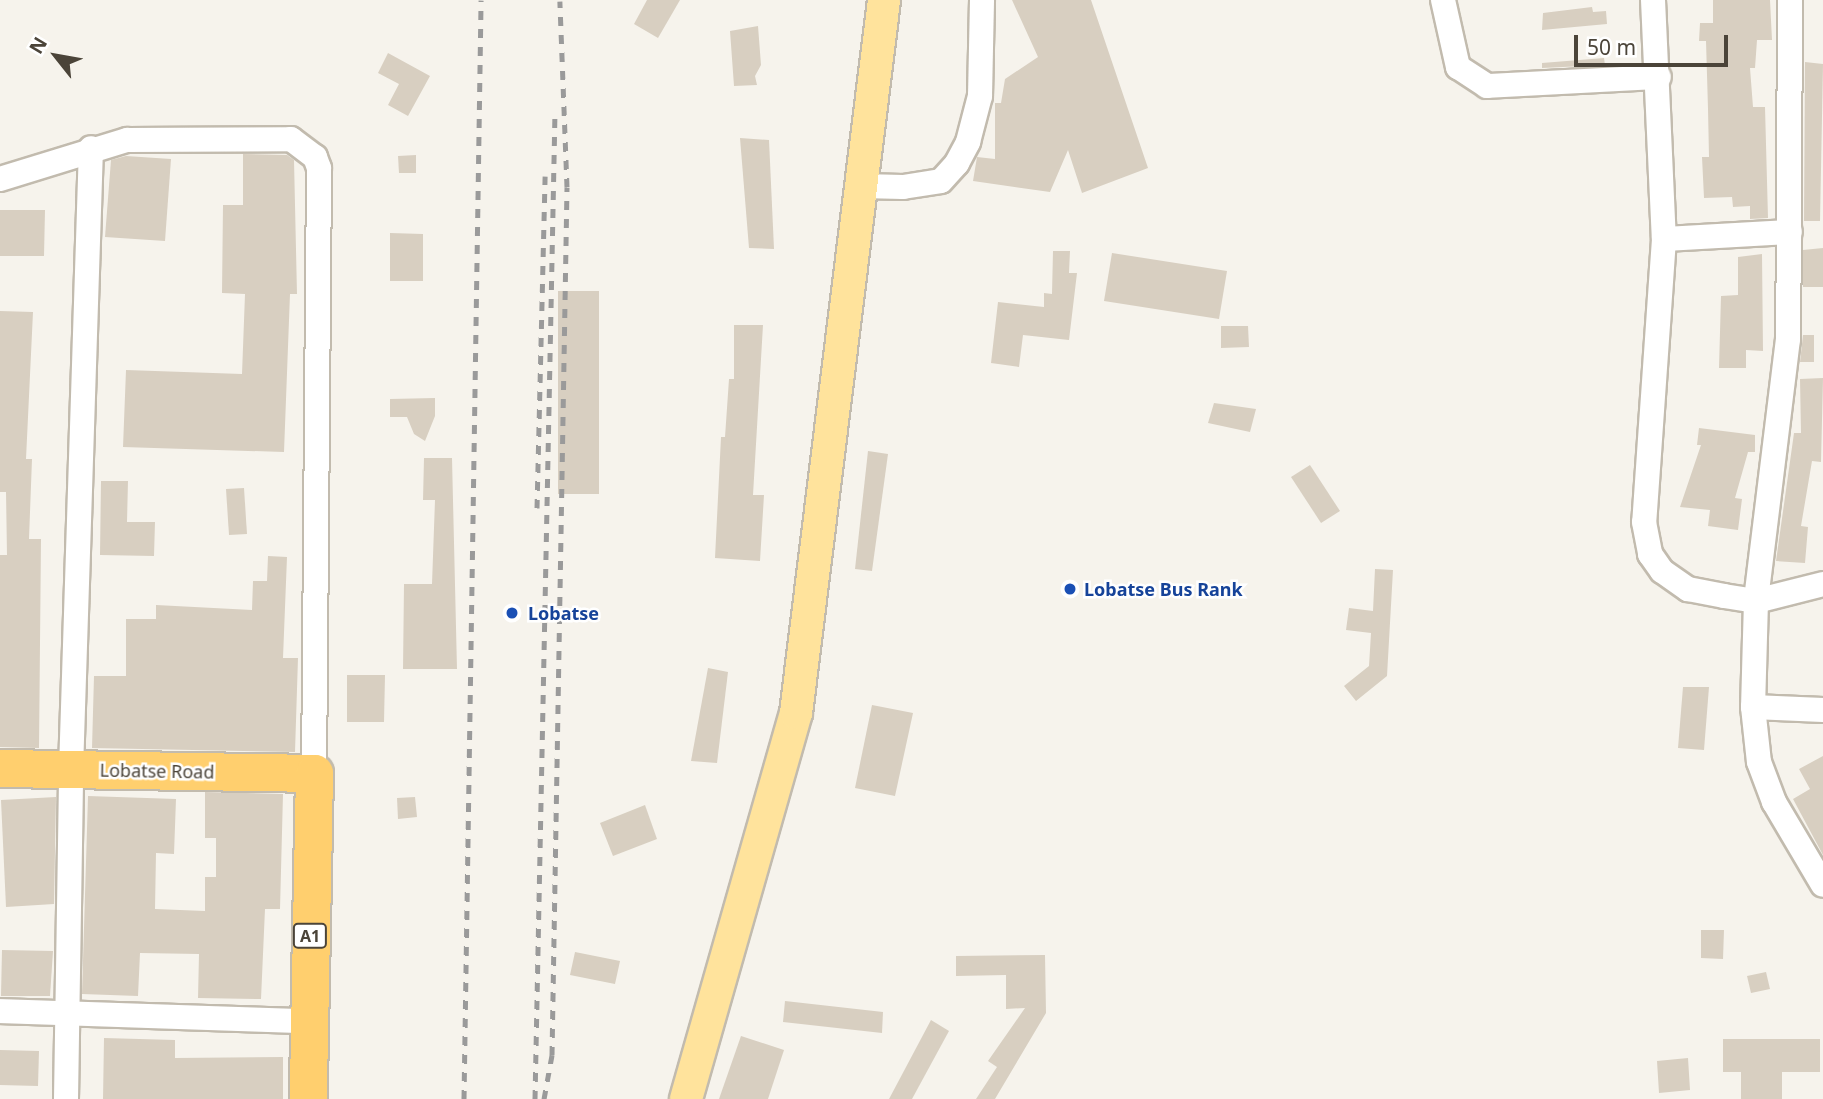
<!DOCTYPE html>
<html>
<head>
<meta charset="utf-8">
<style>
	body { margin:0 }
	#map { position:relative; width:1823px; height:1099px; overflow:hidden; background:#f6f3ec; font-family:"Noto Sans",sans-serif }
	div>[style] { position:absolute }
	.building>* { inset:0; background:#d8cfc1 }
	.roads { filter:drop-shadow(2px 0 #c2bbae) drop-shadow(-2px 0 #c2bbae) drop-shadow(0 2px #c2bbae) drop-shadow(0 -2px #c2bbae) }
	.minor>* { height:24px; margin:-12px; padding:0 12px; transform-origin:12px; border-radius:12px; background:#fff }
	.major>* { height:32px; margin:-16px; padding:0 16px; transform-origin:16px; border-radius:16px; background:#ffe39c }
	.highway>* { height:37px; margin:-18.5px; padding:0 18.5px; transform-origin:18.5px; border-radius:18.5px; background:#ffcf6e }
	.rail>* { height:5px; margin-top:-2.5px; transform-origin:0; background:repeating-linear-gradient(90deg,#9a9a9a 0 9px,transparent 0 18px) }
	.dots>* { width:19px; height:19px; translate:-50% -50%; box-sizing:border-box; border:4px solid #fff; border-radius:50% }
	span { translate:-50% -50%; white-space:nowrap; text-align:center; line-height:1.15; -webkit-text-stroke:5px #fff; paint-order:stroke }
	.shield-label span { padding:2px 5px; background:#fff; border:2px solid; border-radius:5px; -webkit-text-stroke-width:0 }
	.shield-label { font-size:16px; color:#4b4439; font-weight:700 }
	.transit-label { font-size:18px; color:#164399; font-weight:700 }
	.left { translate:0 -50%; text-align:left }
	.street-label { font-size:18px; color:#4b4439 }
	.north { position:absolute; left:21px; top:21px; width:70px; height:70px; -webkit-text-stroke:5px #fff; paint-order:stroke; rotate:301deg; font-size:19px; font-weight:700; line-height:28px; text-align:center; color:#4b4439 }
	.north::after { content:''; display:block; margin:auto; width:24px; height:32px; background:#4b4439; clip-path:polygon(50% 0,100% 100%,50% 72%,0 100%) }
	.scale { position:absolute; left:1574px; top:35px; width:154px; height:32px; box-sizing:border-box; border:4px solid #4b4439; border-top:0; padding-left:9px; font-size:21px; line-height:24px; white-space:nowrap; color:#4b4439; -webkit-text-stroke:5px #fff; paint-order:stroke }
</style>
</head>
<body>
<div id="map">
	<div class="building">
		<div style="clip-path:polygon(647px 0,680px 0,658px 38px,634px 24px)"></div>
		<div style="clip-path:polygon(1012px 0,1091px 0,1148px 168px,1082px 193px,1068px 150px,1050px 192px,973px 181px,977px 157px,995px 159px,995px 103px,1001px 103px,1005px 79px,1038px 57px)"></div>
		<div style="clip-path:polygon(1713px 0,1770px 0,1772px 40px,1757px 40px,1755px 68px,1750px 68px,1753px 107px,1765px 107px,1768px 218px,1750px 219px,1750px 206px,1733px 207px,1732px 197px,1704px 198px,1702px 157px,1709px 157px,1708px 109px,1706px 41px,1699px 41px,1700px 23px,1713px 23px)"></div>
		<div style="clip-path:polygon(1592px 7px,1593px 12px,1606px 11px,1607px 24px,1542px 30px,1543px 13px)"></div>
		<div style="clip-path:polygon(758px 26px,761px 65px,755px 76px,757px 85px,734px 86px,730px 31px)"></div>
		<div style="clip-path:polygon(388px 53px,430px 76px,408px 116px,388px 105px,399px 84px,378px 73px)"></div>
		<div style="clip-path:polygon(1604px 58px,1605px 65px,1542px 68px,1542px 63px)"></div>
		<div style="clip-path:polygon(1805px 62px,1823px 64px,1820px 221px,1804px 221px)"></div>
		<div style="clip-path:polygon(740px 138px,769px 140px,774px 249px,749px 248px)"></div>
		<div style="clip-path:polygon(243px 154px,287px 155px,294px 160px,297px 294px,290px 294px,284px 452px,123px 447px,126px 370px,242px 374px,245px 294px,222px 293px,223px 205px,243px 205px)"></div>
		<div style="clip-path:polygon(416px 155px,416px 173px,399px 173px,398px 156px)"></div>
		<div style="clip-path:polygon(126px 156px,171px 159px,165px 241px,105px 237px,111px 160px)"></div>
		<div style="clip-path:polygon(0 210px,45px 210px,44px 256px,0 256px)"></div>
		<div style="clip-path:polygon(390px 233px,423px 234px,423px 281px,390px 281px)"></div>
		<div style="clip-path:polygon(1823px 248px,1823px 287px,1803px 287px,1803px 250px)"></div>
		<div style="clip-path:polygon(1053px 251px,1070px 251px,1069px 273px,1077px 273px,1069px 340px,1023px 335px,1019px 367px,991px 363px,998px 302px,1044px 307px,1044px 293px,1052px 294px)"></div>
		<div style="clip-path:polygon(1112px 253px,1227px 271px,1219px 319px,1104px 301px)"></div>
		<div style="clip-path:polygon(1762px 254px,1763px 351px,1746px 350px,1746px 368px,1719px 368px,1721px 296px,1738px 295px,1738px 257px)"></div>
		<div style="clip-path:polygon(558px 291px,599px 291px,599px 494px,558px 494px)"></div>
		<div style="clip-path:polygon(0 311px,33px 312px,26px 459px,32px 459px,29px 539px,41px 539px,39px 748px,0 747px,0 555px,7px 555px,6px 492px,0 492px)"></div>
		<div style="clip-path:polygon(734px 325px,763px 325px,753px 495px,764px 495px,760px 561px,715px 558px,721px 437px,725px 437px,729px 379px,734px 379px)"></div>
		<div style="clip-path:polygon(1221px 326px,1248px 326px,1249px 347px,1221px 348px)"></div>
		<div style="clip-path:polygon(1803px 335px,1814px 335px,1814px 362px,1800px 362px)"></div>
		<div style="clip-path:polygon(1823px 378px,1821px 462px,1812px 461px,1801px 526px,1808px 527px,1805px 563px,1776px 561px,1794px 433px,1801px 433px,1800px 379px)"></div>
		<div style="clip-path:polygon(435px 398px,435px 416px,425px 441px,414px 434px,407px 417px,390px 417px,390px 399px)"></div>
		<div style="clip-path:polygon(1214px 403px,1256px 409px,1250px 432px,1208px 423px)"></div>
		<div style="clip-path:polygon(1699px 428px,1755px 435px,1755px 452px,1748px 452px,1735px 498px,1742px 499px,1738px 530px,1708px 526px,1710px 510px,1680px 507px,1701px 445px,1697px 445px)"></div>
		<div style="clip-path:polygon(868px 451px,888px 454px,872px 571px,855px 569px)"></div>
		<div style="clip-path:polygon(424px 458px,452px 458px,457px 669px,403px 669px,404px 584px,432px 584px,435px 500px,423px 500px)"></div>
		<div style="clip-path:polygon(1310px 465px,1340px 511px,1321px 523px,1291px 477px)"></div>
		<div style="clip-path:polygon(101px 481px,128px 481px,127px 522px,155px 522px,154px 556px,100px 555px)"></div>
		<div style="clip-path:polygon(244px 488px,247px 534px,229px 535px,226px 489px)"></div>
		<div style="clip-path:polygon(268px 556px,287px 557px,283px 658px,298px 658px,295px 752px,92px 748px,94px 676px,126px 676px,126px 619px,156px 619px,156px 605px,252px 610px,253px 581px,267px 581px)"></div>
		<div style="clip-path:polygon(1375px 569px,1393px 570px,1387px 676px,1356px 701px,1344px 686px,1369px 666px,1371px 633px,1346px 630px,1349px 608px,1373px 611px)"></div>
		<div style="clip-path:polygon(708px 668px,728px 672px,717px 763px,691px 761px)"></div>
		<div style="clip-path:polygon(347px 675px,385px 675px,384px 722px,347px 722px)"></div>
		<div style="clip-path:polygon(1683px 687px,1709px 687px,1704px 750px,1678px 748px)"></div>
		<div style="clip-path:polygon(872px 705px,913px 713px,895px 796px,855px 788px)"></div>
		<div style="clip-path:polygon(1823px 756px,1823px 855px,1793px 799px,1810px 789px,1799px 769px)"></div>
		<div style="clip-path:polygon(205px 792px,283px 794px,280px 909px,265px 909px,261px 999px,198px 998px,199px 954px,140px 953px,138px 996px,82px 994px,88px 796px,176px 799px,174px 854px,156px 853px,155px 909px,205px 911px,205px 877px,216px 877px,216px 838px,205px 838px)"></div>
		<div style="clip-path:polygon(56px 797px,54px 904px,6px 907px,1px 800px)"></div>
		<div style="clip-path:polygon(415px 797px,417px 817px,398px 819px,397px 798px)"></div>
		<div style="clip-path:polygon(645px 805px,657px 839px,613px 856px,600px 823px)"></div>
		<div style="clip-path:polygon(1701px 930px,1724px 930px,1723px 959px,1701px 958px)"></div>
		<div style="clip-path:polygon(2px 950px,53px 951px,50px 996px,1px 996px)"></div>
		<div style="clip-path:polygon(575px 952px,620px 961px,615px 984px,570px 975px)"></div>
		<div style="clip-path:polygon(1045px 955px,1046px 1013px,995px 1099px,976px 1099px,997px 1067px,988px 1061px,1025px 1008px,1006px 1009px,1006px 975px,956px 976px,956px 956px)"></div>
		<div style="clip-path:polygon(1766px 972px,1770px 989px,1751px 993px,1747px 976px)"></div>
		<div style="clip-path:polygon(785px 1001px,883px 1012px,882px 1033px,783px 1022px)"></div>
		<div style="clip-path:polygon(931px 1020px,949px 1031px,912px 1099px,889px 1099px)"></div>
		<div style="clip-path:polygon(741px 1036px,784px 1050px,768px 1099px,719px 1099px)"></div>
		<div style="clip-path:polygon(104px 1038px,175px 1040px,175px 1058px,283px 1057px,283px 1099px,103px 1099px)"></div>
		<div style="clip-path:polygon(1723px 1039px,1820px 1039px,1820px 1072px,1782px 1072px,1782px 1099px,1741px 1099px,1741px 1072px,1723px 1072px)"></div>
		<div style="clip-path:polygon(0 1050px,39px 1051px,38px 1086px,0 1085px)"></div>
		<div style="clip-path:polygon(1688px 1058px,1690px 1090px,1659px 1093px,1657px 1061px)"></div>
	</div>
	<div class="roads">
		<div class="minor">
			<div style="left:1443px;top:0;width:69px;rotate:77.4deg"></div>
			<div style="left:1458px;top:67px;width:35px;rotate:33deg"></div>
			<div style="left:1487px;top:86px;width:172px;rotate:-3deg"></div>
			<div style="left:1653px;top:0;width:239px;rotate:87.4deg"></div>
			<div style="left:1664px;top:239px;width:284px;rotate:94deg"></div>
			<div style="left:1644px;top:522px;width:33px;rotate:79deg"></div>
			<div style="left:1650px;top:554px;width:21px;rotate:55deg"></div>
			<div style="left:1662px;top:571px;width:32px;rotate:35deg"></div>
			<div style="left:1688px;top:589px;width:37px;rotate:11deg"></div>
			<div style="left:1724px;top:596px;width:32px;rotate:9deg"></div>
			<div style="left:1756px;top:601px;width:69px;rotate:-14.2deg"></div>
			<div style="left:1790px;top:0;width:339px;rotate:90.3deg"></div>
			<div style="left:1788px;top:339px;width:264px;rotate:97deg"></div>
			<div style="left:1756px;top:601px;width:106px;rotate:91.6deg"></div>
			<div style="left:1753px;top:707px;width:55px;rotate:83.8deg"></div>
			<div style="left:1759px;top:762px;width:43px;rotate:69.4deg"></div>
			<div style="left:1774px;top:802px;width:96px;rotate:59.4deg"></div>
			<div style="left:0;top:179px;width:133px;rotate:-17.1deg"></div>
			<div style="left:127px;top:140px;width:164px;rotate:-0.3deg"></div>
			<div style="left:291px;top:139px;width:30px;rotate:37deg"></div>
			<div style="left:315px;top:157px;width:12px;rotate:70deg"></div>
			<div style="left:319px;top:168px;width:605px;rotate:90.47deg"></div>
			<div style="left:862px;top:186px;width:41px;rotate:1.4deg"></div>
			<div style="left:903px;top:187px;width:38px;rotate:-9deg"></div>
			<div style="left:941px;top:181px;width:24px;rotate:-48deg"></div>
			<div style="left:957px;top:163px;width:24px;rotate:-62deg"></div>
			<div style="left:968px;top:142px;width:48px;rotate:-75.4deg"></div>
			<div style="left:980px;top:96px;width:96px;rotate:-88.8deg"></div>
			<div style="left:1664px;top:239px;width:126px;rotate:-3.2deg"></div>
			<div style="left:1753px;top:707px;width:70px;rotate:2.5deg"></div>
			<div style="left:0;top:1011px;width:309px;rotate:1.9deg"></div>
			<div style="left:66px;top:1099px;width:329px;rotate:-89.1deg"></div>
			<div style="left:71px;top:770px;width:622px;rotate:-88.16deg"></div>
		</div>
		<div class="major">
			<div style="left:686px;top:1099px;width:401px;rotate:-74.1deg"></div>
			<div style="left:796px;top:713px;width:718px;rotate:-82.96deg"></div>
		</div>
		<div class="highway">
			<div style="left:0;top:768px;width:314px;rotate:0.9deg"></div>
			<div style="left:314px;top:773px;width:326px;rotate:91.1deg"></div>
		</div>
	</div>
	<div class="rail">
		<div style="left:537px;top:508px;width:332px;rotate:-88.6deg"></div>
		<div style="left:464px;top:1099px;width:1099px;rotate:-89.11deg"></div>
		<div style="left:535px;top:1099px;width:987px;rotate:-88.84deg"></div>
		<div style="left:544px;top:1099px;width:45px;rotate:-79.7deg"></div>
		<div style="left:552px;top:1055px;width:868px;rotate:-89.01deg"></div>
		<div style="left:567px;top:187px;width:186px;rotate:-92.2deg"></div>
	</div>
	<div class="dots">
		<div style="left:1070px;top:589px;background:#1a4fb4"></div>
		<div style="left:512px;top:613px;background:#1a4fb4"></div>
	</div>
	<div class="shield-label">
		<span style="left:310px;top:936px">A1</span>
	</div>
	<div class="transit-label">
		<span class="left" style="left:1084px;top:589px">Lobatse Bus Rank</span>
		<span class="left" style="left:528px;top:613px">Lobatse</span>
	</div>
	<div class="street-label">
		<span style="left:157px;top:771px;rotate:1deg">Lobatse Road</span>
	</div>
	<div class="north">N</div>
	<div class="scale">50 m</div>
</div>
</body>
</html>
